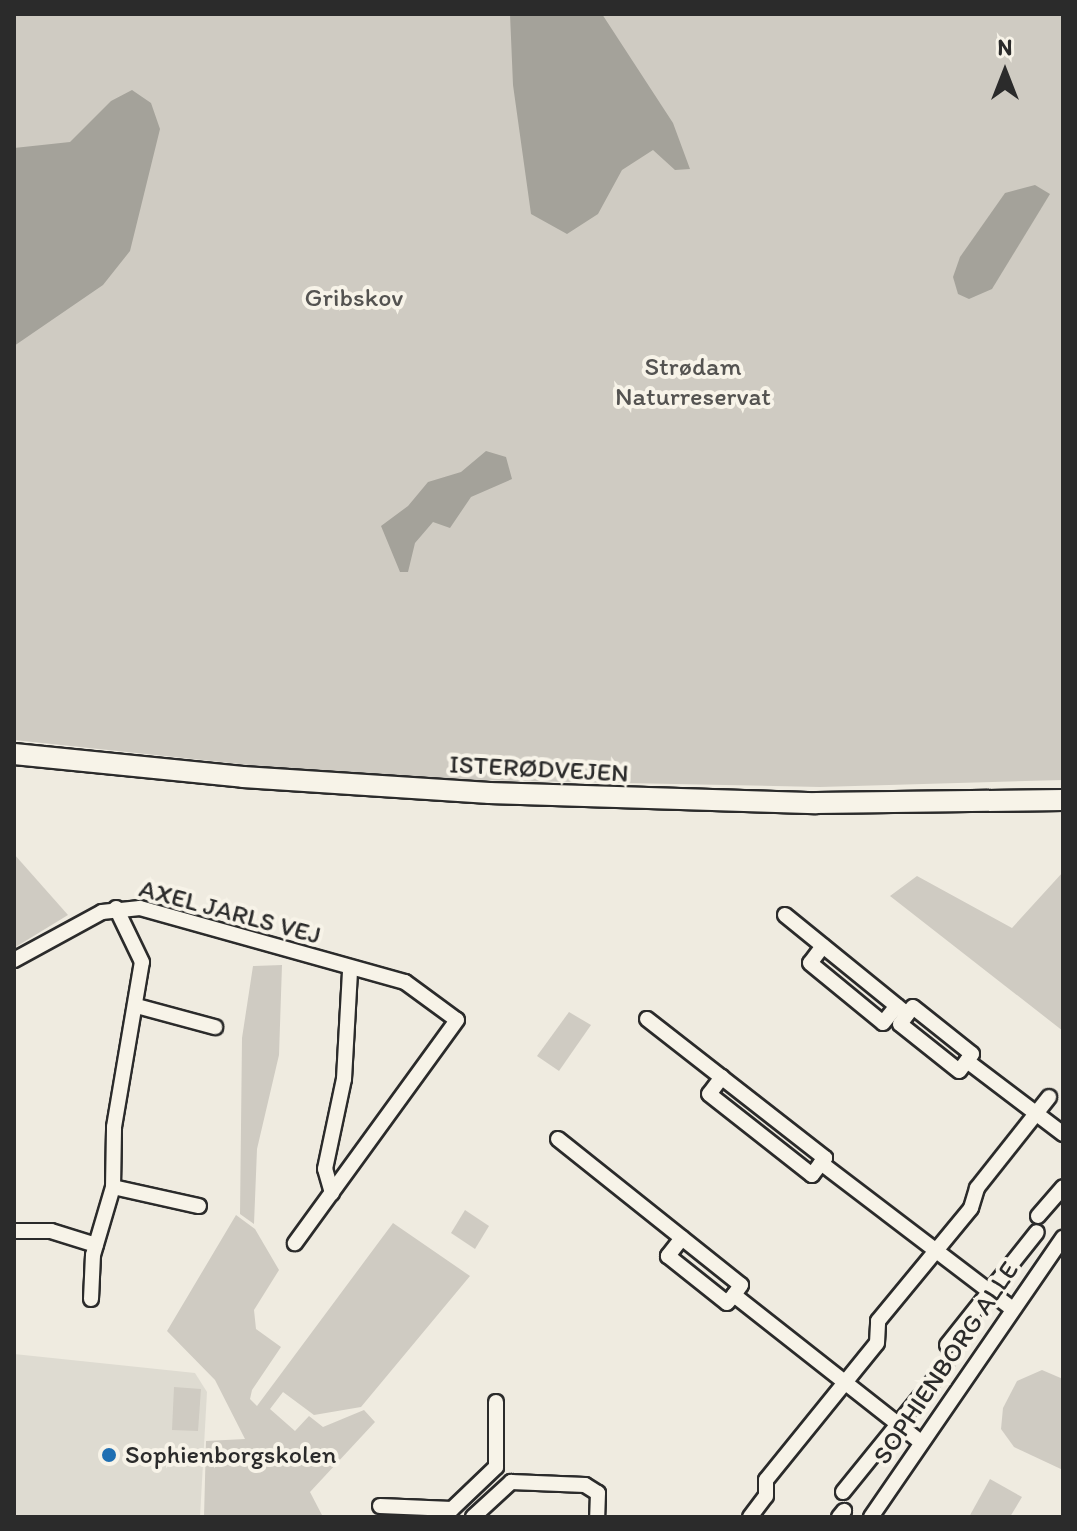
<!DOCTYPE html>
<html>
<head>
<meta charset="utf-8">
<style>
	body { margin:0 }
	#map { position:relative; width:1077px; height:1531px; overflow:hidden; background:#efebe0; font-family:Itim,sans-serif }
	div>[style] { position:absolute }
	.built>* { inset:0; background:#dedbd1 }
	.green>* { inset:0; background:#cfcbc2 }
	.water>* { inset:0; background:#a4a29a }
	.roads { filter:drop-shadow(2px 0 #2b2b2b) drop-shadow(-2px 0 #2b2b2b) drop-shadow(0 2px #2b2b2b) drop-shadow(0 -2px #2b2b2b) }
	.minor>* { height:14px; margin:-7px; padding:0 7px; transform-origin:7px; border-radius:7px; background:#f7f3e8 }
	.highway>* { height:20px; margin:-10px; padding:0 10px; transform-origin:10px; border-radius:10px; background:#f7f3e8 }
	.dots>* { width:22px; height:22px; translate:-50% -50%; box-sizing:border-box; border:4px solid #f7f3e8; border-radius:50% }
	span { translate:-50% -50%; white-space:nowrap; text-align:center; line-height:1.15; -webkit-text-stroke:8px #f7f3e8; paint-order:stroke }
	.park-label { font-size:26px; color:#545351 }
	.street-label { font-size:26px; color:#2b2b2b }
	.poi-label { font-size:26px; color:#2b2b2b }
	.left { translate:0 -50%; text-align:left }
	.frame { position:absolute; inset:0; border:16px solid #2b2b2b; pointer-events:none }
	.north { position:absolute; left:965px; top:32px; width:80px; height:80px; -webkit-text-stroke:6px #f7f3e8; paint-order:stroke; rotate:0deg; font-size:22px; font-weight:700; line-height:32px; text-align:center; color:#2b2b2b }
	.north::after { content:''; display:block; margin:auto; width:28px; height:36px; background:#2b2b2b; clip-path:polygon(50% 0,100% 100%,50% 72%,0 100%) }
</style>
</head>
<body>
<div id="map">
	<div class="built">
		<div style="clip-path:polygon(14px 1354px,195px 1373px,207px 1392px,200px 1517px,14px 1517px)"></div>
	</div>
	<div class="green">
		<div style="clip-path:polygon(14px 14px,1063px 14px,1063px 780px,820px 787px,476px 780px,287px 769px,14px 740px)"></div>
		<div style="clip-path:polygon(14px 854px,68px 915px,14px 948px)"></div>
		<div style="clip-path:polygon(1063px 872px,1063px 1031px,890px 896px,917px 876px,1012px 928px)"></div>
		<div style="clip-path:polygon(282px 965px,279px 1055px,257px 1149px,254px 1224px,240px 1214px,242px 1038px,253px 966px)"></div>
		<div style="clip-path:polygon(569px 1012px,591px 1025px,559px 1071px,537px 1056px)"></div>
		<div style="clip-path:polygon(465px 1210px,489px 1226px,475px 1249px,451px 1233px)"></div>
		<div style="clip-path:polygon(236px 1215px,255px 1229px,279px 1270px,254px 1310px,256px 1329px,281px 1347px,252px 1390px,250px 1399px,257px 1406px,393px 1223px,470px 1276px,361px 1407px,314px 1415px,283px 1392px,270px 1409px,295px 1431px,309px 1416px,323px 1427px,364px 1410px,375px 1422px,310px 1492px,323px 1517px,204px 1517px,206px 1441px,245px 1439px,215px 1380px,167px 1331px)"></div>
		<div style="clip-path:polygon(1042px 1370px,1063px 1379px,1063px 1470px,1014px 1447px,1001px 1429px,1003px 1408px,1017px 1381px)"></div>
		<div style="clip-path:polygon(174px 1387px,201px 1389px,198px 1431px,172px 1430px)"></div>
		<div style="clip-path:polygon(990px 1479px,1022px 1497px,1010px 1517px,969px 1517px)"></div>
	</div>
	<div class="water">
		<div style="clip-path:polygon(510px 14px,602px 14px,673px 123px,690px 169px,675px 170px,653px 150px,622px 170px,598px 214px,567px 234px,531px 214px,513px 85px)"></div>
		<div style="clip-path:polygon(132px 90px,151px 103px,160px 129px,130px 251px,103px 285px,14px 346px,14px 148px,70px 142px,111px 101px)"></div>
		<div style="clip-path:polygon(1035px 185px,1050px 194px,992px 289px,969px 299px,958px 294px,953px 277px,960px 257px,1005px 193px)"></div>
		<div style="clip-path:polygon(486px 451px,506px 457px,512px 479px,471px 497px,450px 528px,433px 522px,415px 543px,408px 572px,400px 572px,381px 526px,408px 506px,428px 482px,461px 472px)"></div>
	</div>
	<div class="roads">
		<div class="minor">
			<div style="left:785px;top:915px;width:157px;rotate:39.1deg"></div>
			<div style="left:823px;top:946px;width:21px;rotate:127deg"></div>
			<div style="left:810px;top:963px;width:94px;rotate:39.4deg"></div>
			<div style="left:883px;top:1023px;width:22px;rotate:-51deg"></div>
			<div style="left:14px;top:960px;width:100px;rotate:-28.6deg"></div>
			<div style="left:102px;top:912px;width:38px;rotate:-6deg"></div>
			<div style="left:140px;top:908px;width:275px;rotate:15.6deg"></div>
			<div style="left:405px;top:982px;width:64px;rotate:36.2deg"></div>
			<div style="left:457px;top:1020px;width:276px;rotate:126deg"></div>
			<div style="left:137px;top:1006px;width:81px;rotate:15.1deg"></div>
			<div style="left:913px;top:1007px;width:75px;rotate:38.5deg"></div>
			<div style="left:972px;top:1054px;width:21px;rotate:127deg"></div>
			<div style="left:959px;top:1071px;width:75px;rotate:-141.5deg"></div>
			<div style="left:900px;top:1024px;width:21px;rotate:-53deg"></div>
			<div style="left:647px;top:1019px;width:226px;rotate:38deg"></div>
			<div style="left:825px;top:1158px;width:6px;rotate:129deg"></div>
			<div style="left:821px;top:1163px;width:239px;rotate:37.3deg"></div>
			<div style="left:967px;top:1061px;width:121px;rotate:37.2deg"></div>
			<div style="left:722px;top:1077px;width:21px;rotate:127deg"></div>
			<div style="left:709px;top:1094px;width:131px;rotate:38.2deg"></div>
			<div style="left:812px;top:1175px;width:15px;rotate:-53deg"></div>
			<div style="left:558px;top:1139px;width:234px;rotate:38.6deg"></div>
			<div style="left:741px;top:1285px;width:12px;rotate:125deg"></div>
			<div style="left:734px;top:1295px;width:238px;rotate:38.2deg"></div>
			<div style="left:113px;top:1187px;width:88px;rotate:12.5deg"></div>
			<div style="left:332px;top:1193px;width:25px;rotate:-106deg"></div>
			<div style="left:325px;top:1169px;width:92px;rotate:-78.1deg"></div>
			<div style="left:344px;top:1079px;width:109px;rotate:-86.8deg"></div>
			<div style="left:1038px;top:1216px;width:38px;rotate:-49deg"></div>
			<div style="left:14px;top:1231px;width:37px"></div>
			<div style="left:51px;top:1231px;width:47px;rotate:17.3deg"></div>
			<div style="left:682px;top:1238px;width:23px;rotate:128deg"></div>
			<div style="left:668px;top:1256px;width:75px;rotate:38.5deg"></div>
			<div style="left:727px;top:1303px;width:11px;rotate:-49deg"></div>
			<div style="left:91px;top:1299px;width:44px;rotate:-87.4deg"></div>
			<div style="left:93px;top:1255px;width:71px;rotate:-73.6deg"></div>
			<div style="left:113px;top:1187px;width:60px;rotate:-89deg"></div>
			<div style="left:114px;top:1127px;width:167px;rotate:-80.4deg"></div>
			<div style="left:142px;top:962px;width:60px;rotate:-115.7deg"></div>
			<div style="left:947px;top:1345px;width:144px;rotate:-51.5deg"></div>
			<div style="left:843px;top:1492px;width:164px;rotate:-51deg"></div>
			<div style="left:380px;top:1506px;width:72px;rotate:2.4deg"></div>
			<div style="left:452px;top:1509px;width:61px;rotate:-43.7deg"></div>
			<div style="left:496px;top:1467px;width:65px;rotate:-90deg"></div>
			<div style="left:473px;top:1517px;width:52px;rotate:-42.6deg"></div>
			<div style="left:511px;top:1482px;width:74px;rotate:2.3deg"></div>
			<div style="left:585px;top:1485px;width:15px;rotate:32deg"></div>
			<div style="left:598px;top:1493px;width:24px;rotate:92deg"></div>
			<div style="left:750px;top:1517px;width:26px;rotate:-53deg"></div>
			<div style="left:766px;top:1496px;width:16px;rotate:-90deg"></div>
			<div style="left:766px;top:1480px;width:176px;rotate:-51deg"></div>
			<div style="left:877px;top:1343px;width:22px;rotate:-87deg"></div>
			<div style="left:878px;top:1321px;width:146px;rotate:-50.5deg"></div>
			<div style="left:971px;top:1208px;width:21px;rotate:-73deg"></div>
			<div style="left:977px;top:1188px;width:116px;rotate:-51.6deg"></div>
			<div style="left:839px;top:1517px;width:8px;rotate:-50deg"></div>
			<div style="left:871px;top:1517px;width:339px;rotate:-55.5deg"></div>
		</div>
		<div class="highway">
			<div style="left:14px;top:754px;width:230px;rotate:5.7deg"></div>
			<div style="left:243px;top:777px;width:247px;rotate:3.7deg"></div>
			<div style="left:489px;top:793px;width:327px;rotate:1.8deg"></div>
			<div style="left:816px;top:803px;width:247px;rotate:-0.7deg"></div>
		</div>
	</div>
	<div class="dots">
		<div style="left:109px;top:1455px;background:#1f6fb2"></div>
	</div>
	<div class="park-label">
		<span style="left:354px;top:298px">Gribskov</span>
		<span style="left:693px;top:382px">Strødam<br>Naturreservat</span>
	</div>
	<div class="street-label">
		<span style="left:539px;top:769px;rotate:3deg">ISTERØDVEJEN</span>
		<span style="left:230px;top:912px;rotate:15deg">AXEL JARLS VEJ</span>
		<span style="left:946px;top:1363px;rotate:-56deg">SOPHIENBORG ALLE</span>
	</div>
	<div class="poi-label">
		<span class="left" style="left:125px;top:1455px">Sophienborgskolen</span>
	</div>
	<div class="frame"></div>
	<div class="north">N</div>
</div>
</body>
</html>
